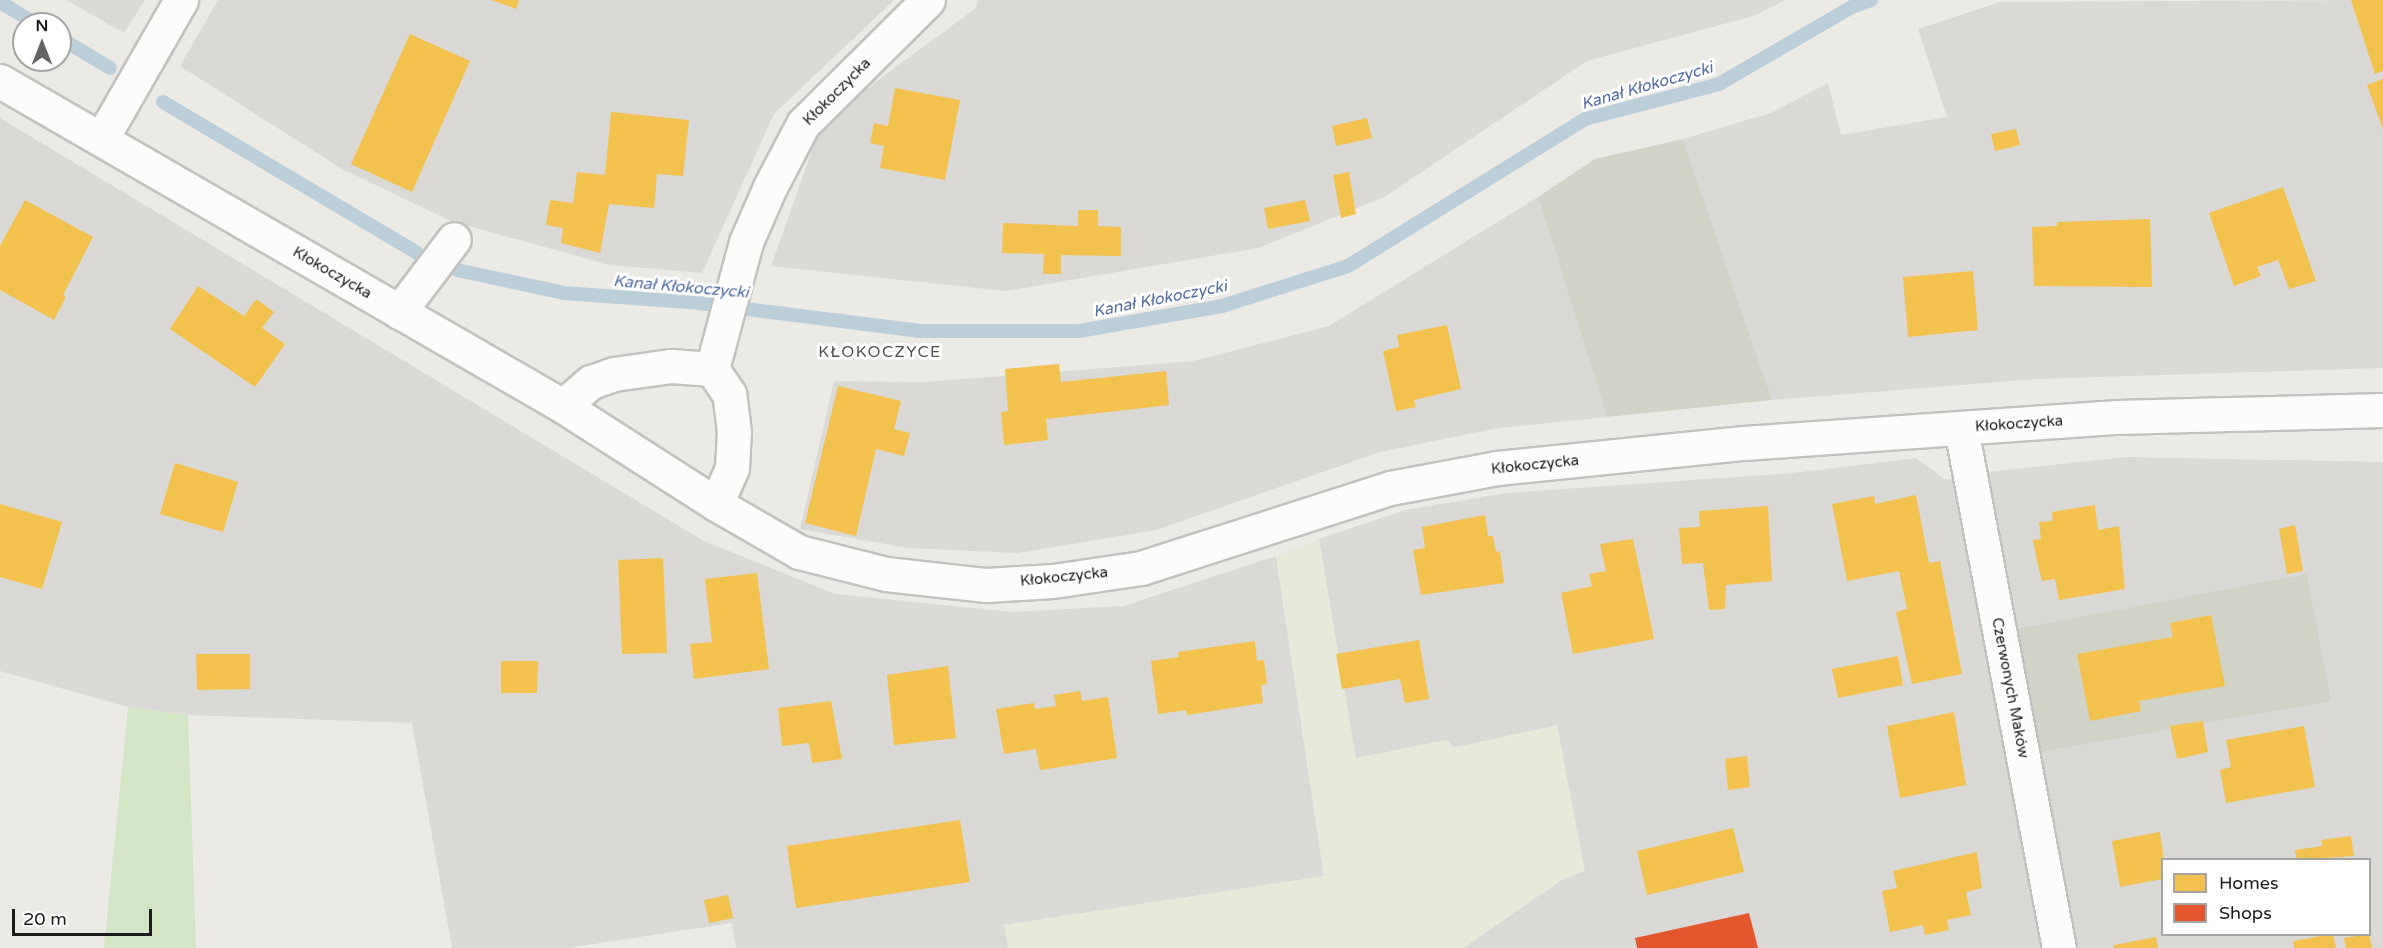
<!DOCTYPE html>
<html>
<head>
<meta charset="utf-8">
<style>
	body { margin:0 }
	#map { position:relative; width:2383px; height:948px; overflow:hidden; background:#ebeae5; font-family:"Varela Round",sans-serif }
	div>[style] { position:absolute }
	.residential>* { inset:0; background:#dad9d6 }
	.construction>* { inset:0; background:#d2d3c7 }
	.farmland>* { inset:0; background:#e7ead9 }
	.grass>* { inset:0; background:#d2e6c6 }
	.homes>* { inset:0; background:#f2c14e }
	.shops>* { inset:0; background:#e4572e }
	.stream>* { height:14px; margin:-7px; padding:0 7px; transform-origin:7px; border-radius:7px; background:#bbcfdb }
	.roads { filter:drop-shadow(2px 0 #c2c1bf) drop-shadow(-2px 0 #c2c1bf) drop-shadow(0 2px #c2c1bf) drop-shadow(0 -2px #c2c1bf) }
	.minor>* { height:33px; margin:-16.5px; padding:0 16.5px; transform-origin:16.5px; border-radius:16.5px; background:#fcfcfb }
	span { translate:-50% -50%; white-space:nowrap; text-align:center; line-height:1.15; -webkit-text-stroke:6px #fff; paint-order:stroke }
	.street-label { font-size:15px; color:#1c1c1c }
	.water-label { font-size:16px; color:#516ca3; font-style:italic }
	.neighbourhood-label { font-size:16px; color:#4f4f4f; letter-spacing:1.5px }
	.legend { position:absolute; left:2161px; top:858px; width:210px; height:78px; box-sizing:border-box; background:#fff; border:2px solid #a4a4a4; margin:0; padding:8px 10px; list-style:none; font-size:18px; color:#1c1c1c }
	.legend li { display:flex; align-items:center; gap:12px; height:30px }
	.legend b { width:30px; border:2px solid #a4a4a4 }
	.north { position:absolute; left:12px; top:12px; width:60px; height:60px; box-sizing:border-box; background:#fff; border:2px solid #a4a4a4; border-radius:50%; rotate:0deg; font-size:16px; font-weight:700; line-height:24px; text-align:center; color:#1c1c1c }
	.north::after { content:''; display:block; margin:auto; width:21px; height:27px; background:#646462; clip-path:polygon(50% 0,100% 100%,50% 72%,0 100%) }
	.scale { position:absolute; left:12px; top:909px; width:140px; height:27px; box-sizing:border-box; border:3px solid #1c1c1c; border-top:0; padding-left:8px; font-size:18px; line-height:21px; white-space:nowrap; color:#1c1c1c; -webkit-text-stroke:4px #fff; paint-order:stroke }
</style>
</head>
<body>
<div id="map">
	<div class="residential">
		<div style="clip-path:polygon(66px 0,145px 0,124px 33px)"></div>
		<div style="clip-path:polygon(218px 0,894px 0,774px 114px,702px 273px,609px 265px,451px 221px,342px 169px,180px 66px)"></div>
		<div style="clip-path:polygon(978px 0,1785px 0,1753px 16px,1587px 61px,1384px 197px,1258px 248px,1005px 291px,771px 266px,815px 142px,831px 115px,976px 8px)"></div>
		<div style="clip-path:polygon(2383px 0,2383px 368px,2036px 379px,1772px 400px,1683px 139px,1771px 113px,1828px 83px,1841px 135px,1947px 117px,1918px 29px,2000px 2px)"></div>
		<div style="clip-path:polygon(0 118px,702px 540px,835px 594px,1012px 612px,1124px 606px,1276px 556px,1324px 876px,1005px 925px,1008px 948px,736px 948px,732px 923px,567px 948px,452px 948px,412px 723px,188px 715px,128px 707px,0 671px)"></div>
		<div style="clip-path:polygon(1538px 197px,1607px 417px,1498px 428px,1380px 452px,1156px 530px,1018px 553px,908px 548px,800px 529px,834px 381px,925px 382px,1194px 361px,1329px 326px)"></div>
		<div style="clip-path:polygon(evenodd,2126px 457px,2383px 462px,2383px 948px,1463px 948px,1560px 881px,1585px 870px,1446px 740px,1355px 759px,1319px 539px,1405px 510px,1507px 493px,1793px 473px,1916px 458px,1946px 480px,1988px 472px,2126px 457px,2162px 860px,2370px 860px,2370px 934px,2162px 934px,2162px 860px)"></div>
	</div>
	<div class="construction">
		<div style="clip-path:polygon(1683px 139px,1772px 400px,1607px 417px,1538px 197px,1595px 159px)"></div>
		<div style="clip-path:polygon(2307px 574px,2331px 701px,2040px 752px,2017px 629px)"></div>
	</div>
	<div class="farmland">
		<div style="clip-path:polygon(1319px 539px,1356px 758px,1446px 740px,1452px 748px,1557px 725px,1585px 871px,1560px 881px,1463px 948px,1008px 948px,1004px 925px,1324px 876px,1276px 556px)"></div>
	</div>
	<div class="grass">
		<div style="clip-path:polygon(128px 707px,188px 715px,196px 948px,104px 948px)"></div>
	</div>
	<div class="homes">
		<div style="clip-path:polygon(491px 0,519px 0,516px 9px)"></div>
		<div style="clip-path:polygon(2351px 0,2383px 0,2383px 71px,2375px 74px)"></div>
		<div style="clip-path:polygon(410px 34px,470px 61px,412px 192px,351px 164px)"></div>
		<div style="clip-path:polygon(2383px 79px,2383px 129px,2367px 85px)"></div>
		<div style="clip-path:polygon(895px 88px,960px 100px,945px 180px,880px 168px,884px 146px,870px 143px,874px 123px,888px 126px)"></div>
		<div style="clip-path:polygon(611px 112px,689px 120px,683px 176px,657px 174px,654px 208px,609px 204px,600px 253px,561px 243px,563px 228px,546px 225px,550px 200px,573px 203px,577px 172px,605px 175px)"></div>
		<div style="clip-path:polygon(1367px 118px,1372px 138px,1336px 146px,1332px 126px)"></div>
		<div style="clip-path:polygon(2016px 129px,2020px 145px,1995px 151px,1991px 134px)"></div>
		<div style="clip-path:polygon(1349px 172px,1356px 214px,1341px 218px,1333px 175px)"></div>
		<div style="clip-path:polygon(2283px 187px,2316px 281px,2289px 289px,2278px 260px,2257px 267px,2261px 276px,2234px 286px,2209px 213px)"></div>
		<div style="clip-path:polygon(25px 200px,93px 237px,63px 295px,66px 297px,54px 320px,0 290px,0 246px)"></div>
		<div style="clip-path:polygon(1305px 200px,1310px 221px,1268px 229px,1264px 208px)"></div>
		<div style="clip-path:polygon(1078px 210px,1098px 210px,1098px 226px,1121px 227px,1121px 256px,1061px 255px,1061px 274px,1043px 274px,1044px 254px,1002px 253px,1003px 223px,1078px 226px)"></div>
		<div style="clip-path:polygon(2150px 219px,2152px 287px,2034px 286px,2032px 227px,2057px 226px,2057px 222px)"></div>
		<div style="clip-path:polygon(1973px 271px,1978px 330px,1908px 337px,1903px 277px)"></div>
		<div style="clip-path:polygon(198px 286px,244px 316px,256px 299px,274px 312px,262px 328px,285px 344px,255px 387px,170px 329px)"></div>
		<div style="clip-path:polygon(1447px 325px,1461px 389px,1414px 400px,1416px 407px,1396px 411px,1383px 351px,1399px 347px,1397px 335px)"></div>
		<div style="clip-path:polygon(1059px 364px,1061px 382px,1166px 371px,1169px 405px,1046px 419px,1048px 440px,1004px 445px,1001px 412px,1008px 411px,1005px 369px)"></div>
		<div style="clip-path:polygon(838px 386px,901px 401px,894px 429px,910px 433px,904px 456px,876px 449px,856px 536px,805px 523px)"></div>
		<div style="clip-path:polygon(175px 463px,238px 482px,223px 532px,160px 514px)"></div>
		<div style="clip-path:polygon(1916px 495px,1929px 563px,1940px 561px,1962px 674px,1912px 684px,1896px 612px,1907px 609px,1899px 571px,1847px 581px,1832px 504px,1874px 496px,1875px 504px)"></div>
		<div style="clip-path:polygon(0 504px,62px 522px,42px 589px,0 577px)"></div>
		<div style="clip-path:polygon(2095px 505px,2098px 530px,2119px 526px,2125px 589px,2059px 600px,2055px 579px,2042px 581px,2037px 561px,2033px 540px,2041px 539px,2039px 522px,2053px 521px,2052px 512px)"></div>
		<div style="clip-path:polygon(1768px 506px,1772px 581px,1726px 585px,1725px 609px,1709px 610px,1703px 563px,1682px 564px,1679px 528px,1700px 527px,1699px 511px)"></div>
		<div style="clip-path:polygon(1485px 515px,1488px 536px,1493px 536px,1496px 552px,1500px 551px,1504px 583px,1421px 595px,1413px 550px,1425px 548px,1422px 527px)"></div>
		<div style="clip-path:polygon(2295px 525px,2303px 571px,2287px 574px,2279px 529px)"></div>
		<div style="clip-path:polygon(1633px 539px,1654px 639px,1573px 654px,1561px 593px,1592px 586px,1589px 574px,1606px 571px,1600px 544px)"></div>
		<div style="clip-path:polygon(663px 558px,667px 653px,622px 654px,618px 560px)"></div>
		<div style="clip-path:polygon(757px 573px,769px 669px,694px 679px,690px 644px,712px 642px,705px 579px)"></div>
		<div style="clip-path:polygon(2211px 615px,2225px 686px,2139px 701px,2141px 711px,2090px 721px,2077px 654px,2173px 637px,2170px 623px)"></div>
		<div style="clip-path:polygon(1419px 640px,1429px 699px,1405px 703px,1400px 679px,1342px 689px,1336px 654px)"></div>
		<div style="clip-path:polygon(1255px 641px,1257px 661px,1264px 660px,1267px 684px,1261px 685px,1263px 703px,1187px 715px,1186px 710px,1158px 714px,1151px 661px,1179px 657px,1178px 652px)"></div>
		<div style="clip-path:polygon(196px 654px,250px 654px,250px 689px,197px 690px)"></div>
		<div style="clip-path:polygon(1898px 656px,1903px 685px,1838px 698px,1832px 669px)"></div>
		<div style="clip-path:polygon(501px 661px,538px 661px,537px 693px,501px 693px)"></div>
		<div style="clip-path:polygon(948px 666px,956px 738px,894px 745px,887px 675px)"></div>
		<div style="clip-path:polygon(1080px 691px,1082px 701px,1108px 697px,1117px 758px,1040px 770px,1036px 749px,1004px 754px,996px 709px,1034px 703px,1035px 709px,1056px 706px,1054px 695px)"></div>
		<div style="clip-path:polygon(831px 701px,842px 759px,812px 763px,809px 743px,782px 746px,778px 708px)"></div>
		<div style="clip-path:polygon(1954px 712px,1966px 785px,1900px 798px,1887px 726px)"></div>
		<div style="clip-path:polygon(2203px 721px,2208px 752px,2177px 759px,2170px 726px)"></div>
		<div style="clip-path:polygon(2304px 726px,2315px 787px,2226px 803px,2220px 770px,2231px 767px,2226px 740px)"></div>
		<div style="clip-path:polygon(1747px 756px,1750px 787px,1728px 790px,1725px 759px)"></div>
		<div style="clip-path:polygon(960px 820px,970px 882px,796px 908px,787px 846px)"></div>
		<div style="clip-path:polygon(1733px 828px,1744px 872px,1647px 895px,1637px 851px)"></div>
		<div style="clip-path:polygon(2160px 832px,2164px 860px,2162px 879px,2120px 887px,2112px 841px)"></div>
		<div style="clip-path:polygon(2351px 836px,2354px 856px,2297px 860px,2295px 850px,2322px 846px,2321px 840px)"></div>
		<div style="clip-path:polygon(1977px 852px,1982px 888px,1966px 892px,1971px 915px,1947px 920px,1949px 930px,1925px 935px,1923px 925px,1890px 932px,1882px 891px,1897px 888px,1893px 871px)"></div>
		<div style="clip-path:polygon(728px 895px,733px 918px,709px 923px,704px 900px)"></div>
		<div style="clip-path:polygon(2333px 934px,2336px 948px,2294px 948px,2293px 941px)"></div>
		<div style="clip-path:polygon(2369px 934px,2372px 948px,2346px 948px,2344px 938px)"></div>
		<div style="clip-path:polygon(2156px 937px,2158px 948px,2114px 948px,2114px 945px)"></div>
	</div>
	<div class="shops">
		<div style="clip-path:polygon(1749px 913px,1758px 948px,1637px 948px,1635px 938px)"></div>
	</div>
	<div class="stream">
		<div style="left:0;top:2px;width:42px;rotate:31.4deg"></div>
		<div style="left:60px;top:38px;width:58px;rotate:31deg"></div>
		<div style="left:163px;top:102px;width:295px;rotate:30.7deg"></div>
		<div style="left:457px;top:270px;width:109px;rotate:12.1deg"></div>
		<div style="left:564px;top:293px;width:135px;rotate:4.2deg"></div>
		<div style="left:699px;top:303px;width:223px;rotate:7.2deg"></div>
		<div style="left:920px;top:331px;width:159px"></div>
		<div style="left:1079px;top:331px;width:145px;rotate:-9.9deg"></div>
		<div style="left:1222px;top:306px;width:132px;rotate:-17.6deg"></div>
		<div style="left:1348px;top:266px;width:279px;rotate:-31.8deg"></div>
		<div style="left:1585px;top:119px;width:138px;rotate:-14.6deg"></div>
		<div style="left:1719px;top:84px;width:154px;rotate:-30.1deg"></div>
		<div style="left:1852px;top:7px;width:20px;rotate:-20deg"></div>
	</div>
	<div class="roads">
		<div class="minor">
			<div style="left:0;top:81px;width:650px;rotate:30deg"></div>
			<div style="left:563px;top:406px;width:182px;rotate:32.6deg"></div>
			<div style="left:716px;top:504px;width:96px;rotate:30deg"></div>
			<div style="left:799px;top:552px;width:90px;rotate:14.2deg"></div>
			<div style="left:886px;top:574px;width:101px;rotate:6.3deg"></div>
			<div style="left:986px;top:585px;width:67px;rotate:-3.4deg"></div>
			<div style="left:1053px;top:581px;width:89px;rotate:-8.4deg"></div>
			<div style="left:1141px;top:568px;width:262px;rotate:-17.8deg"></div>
			<div style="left:1390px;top:488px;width:109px;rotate:-10.6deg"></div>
			<div style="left:1497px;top:468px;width:248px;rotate:-5.8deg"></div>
			<div style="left:1744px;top:443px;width:374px;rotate:-4deg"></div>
			<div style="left:2117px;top:417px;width:266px;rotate:-1.5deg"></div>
			<div style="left:102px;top:138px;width:159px;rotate:-60.2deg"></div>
			<div style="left:399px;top:312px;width:91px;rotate:-53deg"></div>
			<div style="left:563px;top:406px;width:37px;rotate:-41deg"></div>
			<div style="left:591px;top:382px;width:24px;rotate:-19deg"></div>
			<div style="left:614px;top:374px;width:58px;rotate:-8deg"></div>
			<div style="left:671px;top:366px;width:41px;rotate:4.2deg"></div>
			<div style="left:1961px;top:428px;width:529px;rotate:79.33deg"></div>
			<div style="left:716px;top:504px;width:39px;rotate:-66deg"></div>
			<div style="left:732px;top:468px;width:36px;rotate:-87deg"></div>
			<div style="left:734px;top:432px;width:38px;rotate:-97deg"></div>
			<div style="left:729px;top:394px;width:30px;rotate:-124deg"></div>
			<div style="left:712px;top:369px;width:131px;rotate:-75deg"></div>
			<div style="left:746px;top:242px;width:60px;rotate:-66.4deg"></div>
			<div style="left:770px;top:187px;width:71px;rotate:-62.4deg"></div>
			<div style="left:803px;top:124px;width:176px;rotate:-44.8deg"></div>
		</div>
	</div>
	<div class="street-label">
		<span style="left:837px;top:92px;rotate:-45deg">Kłokoczycka</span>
		<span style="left:332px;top:273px;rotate:30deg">Kłokoczycka</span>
		<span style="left:2019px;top:424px;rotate:-4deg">Kłokoczycka</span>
		<span style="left:1535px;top:465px;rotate:-6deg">Kłokoczycka</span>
		<span style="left:1064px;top:577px;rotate:-6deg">Kłokoczycka</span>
		<span style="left:2010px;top:688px;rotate:79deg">Czerwonych Maków</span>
	</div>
	<div class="water-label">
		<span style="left:1647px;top:86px;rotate:-16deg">Kanał Kłokoczycki</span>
		<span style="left:681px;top:287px;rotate:5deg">Kanał Kłokoczycki</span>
		<span style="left:1160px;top:299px;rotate:-11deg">Kanał Kłokoczycki</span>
	</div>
	<div class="neighbourhood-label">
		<span style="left:880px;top:352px">KŁOKOCZYCE</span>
	</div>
	<ul class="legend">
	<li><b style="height:16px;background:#f2c14e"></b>Homes</li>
	<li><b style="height:16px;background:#e4572e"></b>Shops</li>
	</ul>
	<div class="north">N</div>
	<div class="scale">20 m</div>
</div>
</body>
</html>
